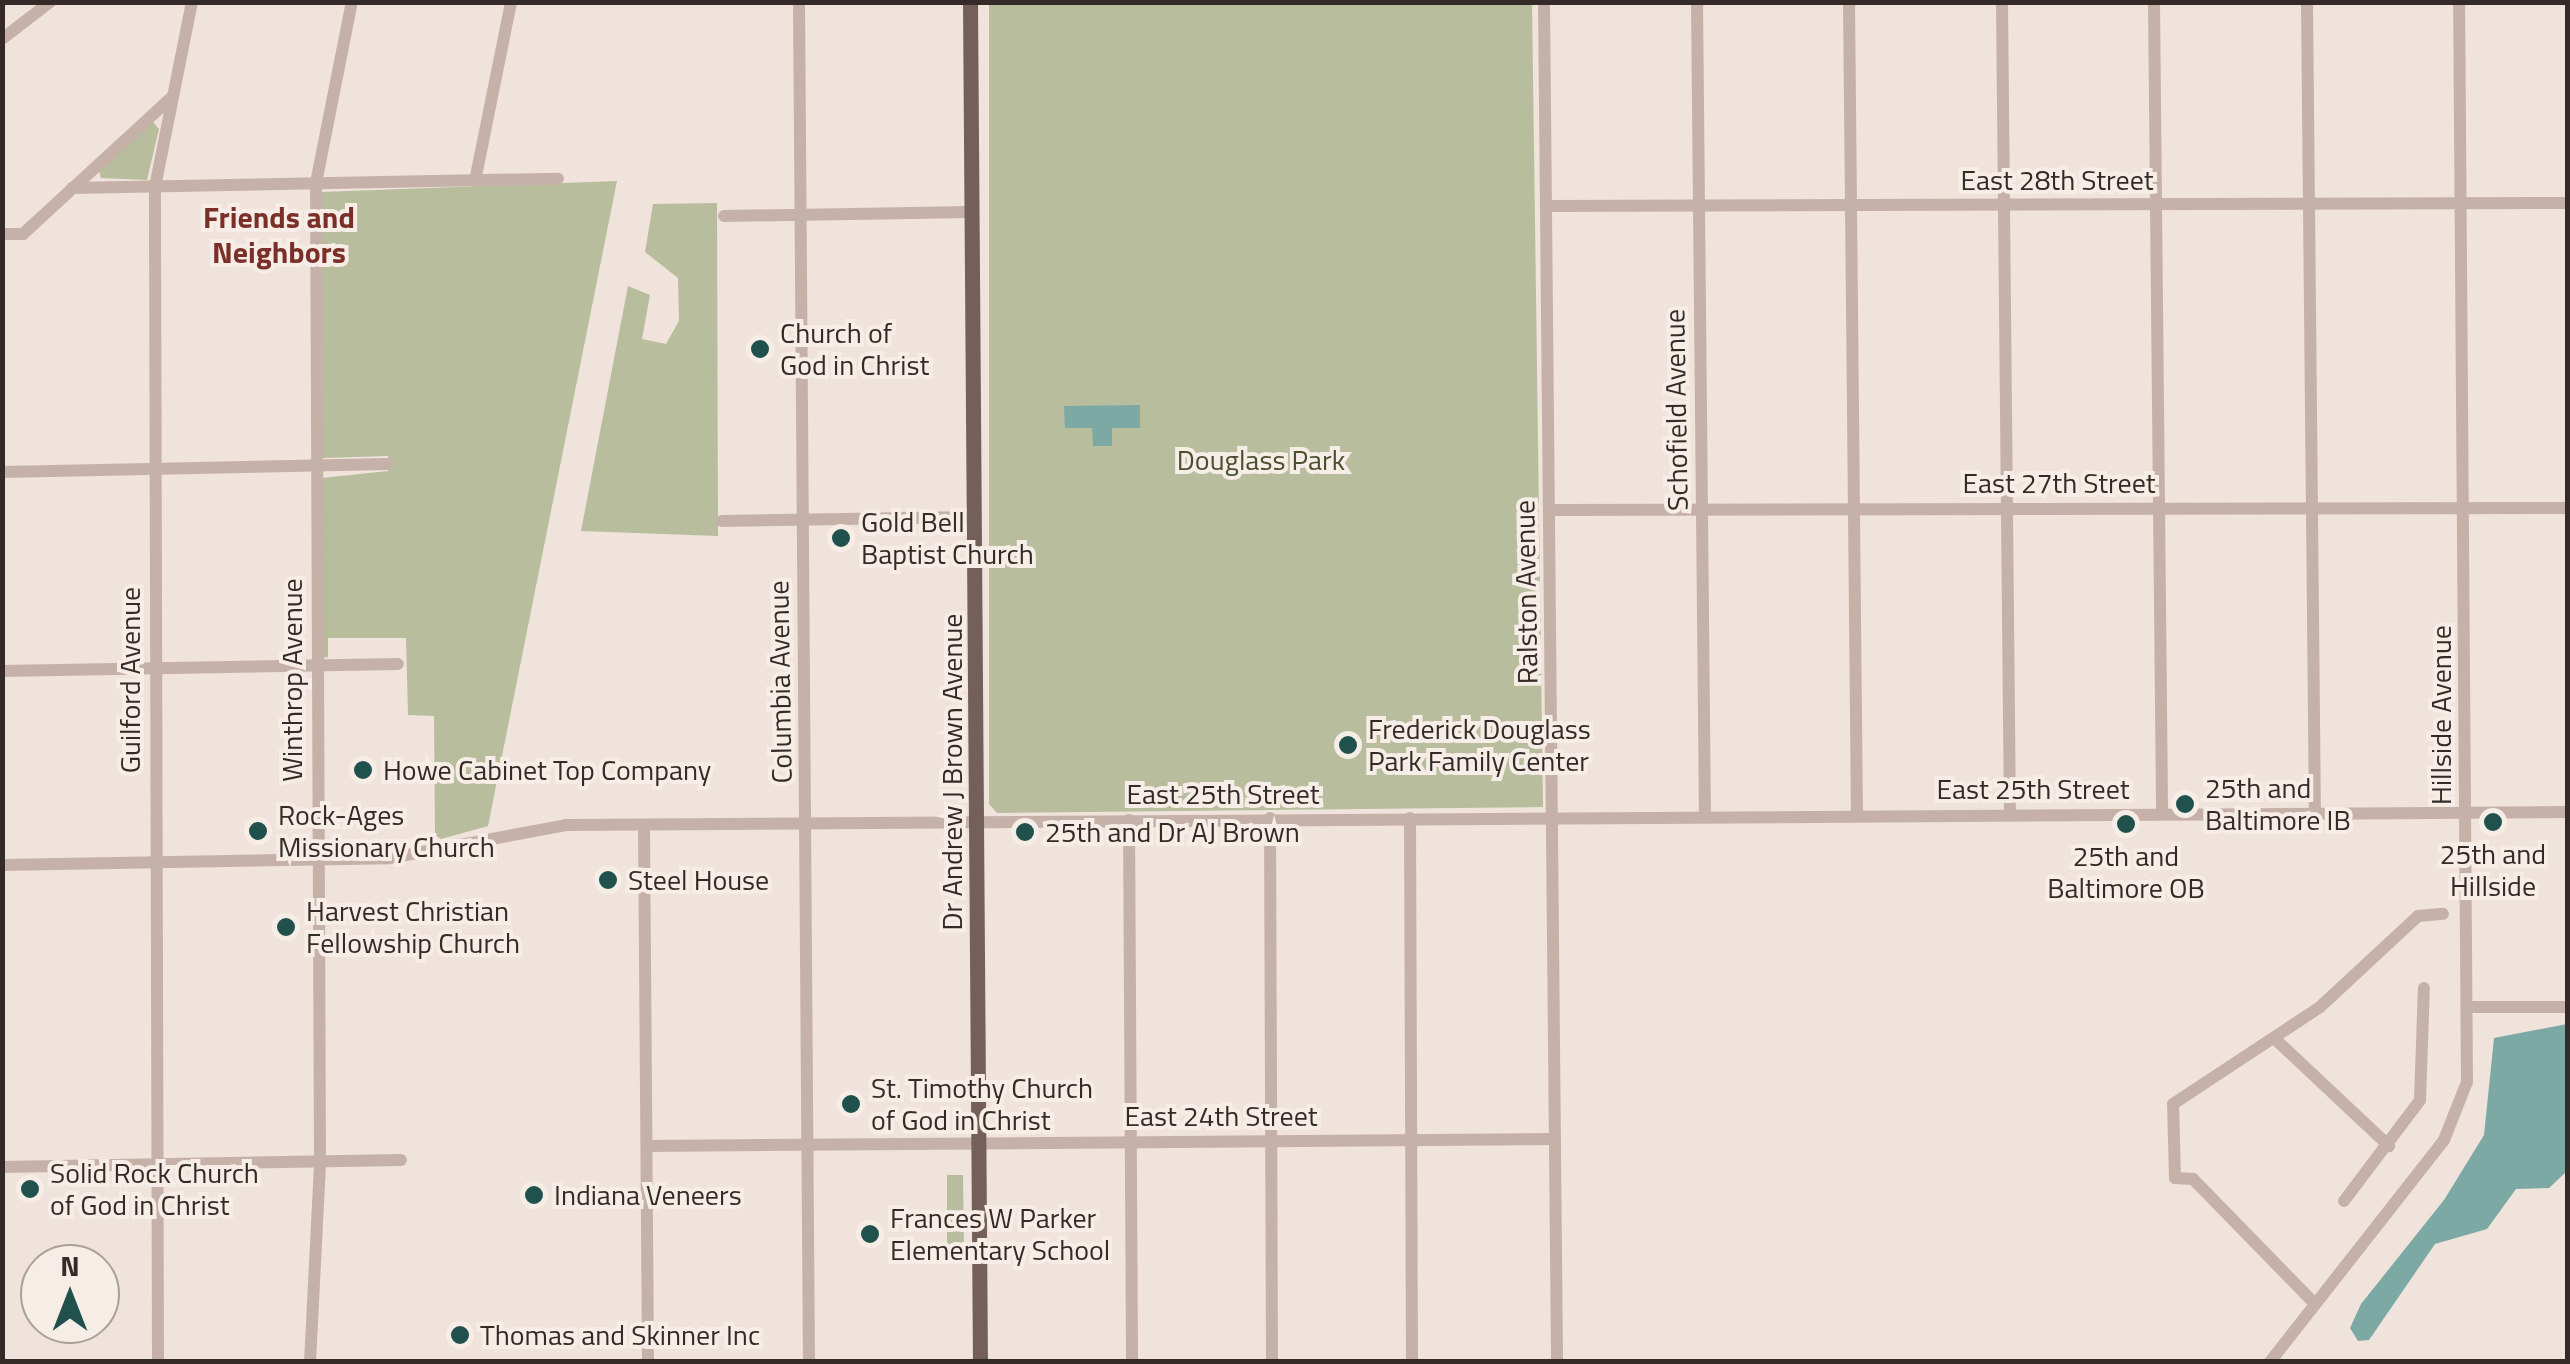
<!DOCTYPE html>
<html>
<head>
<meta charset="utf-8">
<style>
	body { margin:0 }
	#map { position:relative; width:2570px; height:1364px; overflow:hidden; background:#efe3db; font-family:"Titillium Web",sans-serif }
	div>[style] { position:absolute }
	.green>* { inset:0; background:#b7bd9d }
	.water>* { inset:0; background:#7da9a4 }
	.minor>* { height:12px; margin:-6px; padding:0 6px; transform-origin:6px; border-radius:6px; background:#c6b1a9 }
	.major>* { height:15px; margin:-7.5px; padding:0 7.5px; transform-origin:7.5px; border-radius:7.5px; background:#745f5a }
	.dots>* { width:28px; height:28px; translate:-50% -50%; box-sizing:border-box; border:5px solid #f7ede7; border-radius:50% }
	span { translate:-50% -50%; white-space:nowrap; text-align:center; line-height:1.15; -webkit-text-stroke:8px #f7ede7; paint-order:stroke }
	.street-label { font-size:28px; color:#342a28 }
	.poi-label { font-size:28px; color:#342a28 }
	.left { translate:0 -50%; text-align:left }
	.park-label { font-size:28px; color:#49502e }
	.neighbourhood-label { font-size:30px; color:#7b2f29; font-weight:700 }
	.frame { position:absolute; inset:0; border:5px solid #342a28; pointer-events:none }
	.north { position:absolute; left:20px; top:1244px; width:100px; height:100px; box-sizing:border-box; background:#f7ede7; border:2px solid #a99f9b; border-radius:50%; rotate:0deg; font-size:28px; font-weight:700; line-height:40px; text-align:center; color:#342a28 }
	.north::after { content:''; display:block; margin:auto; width:35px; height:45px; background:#21514d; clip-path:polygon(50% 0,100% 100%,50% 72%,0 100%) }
</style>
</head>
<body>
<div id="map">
	<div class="green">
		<div style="clip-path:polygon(989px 3px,1532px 3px,1543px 807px,997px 813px,989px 804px)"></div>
		<div style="clip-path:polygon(153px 122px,159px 129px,147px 180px,101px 178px,99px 171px)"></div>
		<div style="clip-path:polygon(617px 181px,488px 826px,441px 839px,435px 835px,434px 716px,408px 715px,406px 638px,328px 638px,328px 657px,323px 658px,322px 478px,388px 471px,388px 456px,323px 458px,321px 192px)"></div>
		<div style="clip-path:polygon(717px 203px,718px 536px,581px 531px,628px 286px,650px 295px,642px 339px,666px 344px,679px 321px,678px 278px,645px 252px,653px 204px)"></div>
		<div style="clip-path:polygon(947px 1175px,963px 1175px,964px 1256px,947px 1256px)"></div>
	</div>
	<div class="water">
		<div style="clip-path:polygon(1140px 405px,1140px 428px,1112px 428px,1112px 446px,1093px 446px,1092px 428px,1065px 428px,1064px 406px)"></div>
		<div style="clip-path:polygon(2567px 1024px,2565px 1173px,2549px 1188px,2516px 1189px,2487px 1229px,2435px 1244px,2369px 1340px,2358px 1341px,2350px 1328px,2361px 1304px,2444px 1200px,2484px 1135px,2494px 1038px)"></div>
	</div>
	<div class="minor">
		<div style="left:799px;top:2px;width:1360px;rotate:89.58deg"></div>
		<div style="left:1544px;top:2px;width:1360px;rotate:89.45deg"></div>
		<div style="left:1697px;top:2px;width:814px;rotate:89.44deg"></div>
		<div style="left:1849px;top:2px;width:813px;rotate:89.44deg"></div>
		<div style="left:2002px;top:2px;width:812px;rotate:89.44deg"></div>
		<div style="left:2154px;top:2px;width:811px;rotate:89.43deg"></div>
		<div style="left:2307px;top:2px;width:812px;rotate:89.44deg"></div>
		<div style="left:2px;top:39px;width:61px;rotate:-37.6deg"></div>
		<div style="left:475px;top:181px;width:183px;rotate:-78.6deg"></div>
		<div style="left:72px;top:188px;width:486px;rotate:-1.1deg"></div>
		<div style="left:1546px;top:206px;width:1022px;rotate:-0.17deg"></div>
		<div style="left:724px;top:216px;width:247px;rotate:-0.9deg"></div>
		<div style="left:2px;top:234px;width:21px"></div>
		<div style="left:23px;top:234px;width:204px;rotate:-42.6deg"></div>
		<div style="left:2px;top:472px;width:385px;rotate:-1.2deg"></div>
		<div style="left:1550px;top:510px;width:1018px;rotate:-0.11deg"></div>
		<div style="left:722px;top:521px;width:252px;rotate:-0.9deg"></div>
		<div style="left:2px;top:671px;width:396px;rotate:-1deg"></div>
		<div style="left:1270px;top:818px;width:544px;rotate:89.79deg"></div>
		<div style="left:1410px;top:818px;width:544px;rotate:89.79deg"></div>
		<div style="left:1129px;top:820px;width:542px;rotate:89.68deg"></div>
		<div style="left:644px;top:825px;width:537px;rotate:89.57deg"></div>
		<div style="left:2px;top:865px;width:388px;rotate:-1deg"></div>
		<div style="left:390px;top:858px;width:179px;rotate:-10.6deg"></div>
		<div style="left:566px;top:825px;width:2002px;rotate:-0.37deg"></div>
		<div style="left:2467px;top:1007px;width:101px"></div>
		<div style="left:2274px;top:1038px;width:158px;rotate:43.2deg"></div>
		<div style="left:648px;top:1146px;width:907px;rotate:-0.44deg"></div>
		<div style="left:2px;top:1167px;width:399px;rotate:-1deg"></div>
		<div style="left:2344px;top:1201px;width:126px;rotate:-53deg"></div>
		<div style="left:2420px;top:1100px;width:112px;rotate:-88deg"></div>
		<div style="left:2315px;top:1304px;width:175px;rotate:-134.3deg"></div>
		<div style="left:2193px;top:1179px;width:18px;rotate:-177deg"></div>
		<div style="left:2175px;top:1178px;width:74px;rotate:-91.5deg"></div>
		<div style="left:2173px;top:1104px;width:176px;rotate:-33.4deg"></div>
		<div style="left:2320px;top:1007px;width:134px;rotate:-42.9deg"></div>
		<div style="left:2418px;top:916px;width:25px;rotate:-5deg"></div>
		<div style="left:158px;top:1362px;width:1175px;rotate:-90.15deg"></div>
		<div style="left:155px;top:187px;width:189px;rotate:-78.7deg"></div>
		<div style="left:310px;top:1362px;width:200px;rotate:-87.1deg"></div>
		<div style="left:320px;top:1162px;width:979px;rotate:-90.23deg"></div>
		<div style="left:316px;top:183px;width:185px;rotate:-78.8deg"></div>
		<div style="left:2270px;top:1362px;width:282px;rotate:-51.9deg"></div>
		<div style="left:2444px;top:1140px;width:62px;rotate:-68.4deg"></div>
		<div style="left:2467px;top:1082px;width:1080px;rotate:-90.42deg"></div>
	</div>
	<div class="major">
		<div style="left:970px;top:2px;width:1360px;rotate:89.58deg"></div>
	</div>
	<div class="dots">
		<div style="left:760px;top:349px;background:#21514d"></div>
		<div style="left:841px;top:538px;background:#21514d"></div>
		<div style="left:1348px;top:745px;background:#21514d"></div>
		<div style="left:363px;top:770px;background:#21514d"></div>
		<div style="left:2185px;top:804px;background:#21514d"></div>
		<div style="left:2493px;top:822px;background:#21514d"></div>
		<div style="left:2126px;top:824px;background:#21514d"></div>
		<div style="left:258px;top:831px;background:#21514d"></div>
		<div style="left:1025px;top:832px;background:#21514d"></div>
		<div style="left:608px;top:880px;background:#21514d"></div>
		<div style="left:286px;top:927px;background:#21514d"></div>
		<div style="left:851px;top:1104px;background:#21514d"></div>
		<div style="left:30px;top:1189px;background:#21514d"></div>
		<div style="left:534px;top:1195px;background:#21514d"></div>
		<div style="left:870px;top:1234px;background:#21514d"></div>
		<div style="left:460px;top:1335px;background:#21514d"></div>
	</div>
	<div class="street-label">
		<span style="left:2057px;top:180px">East 28th Street</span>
		<span style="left:1676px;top:410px;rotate:-91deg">Schofield Avenue</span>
		<span style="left:2059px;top:483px">East 27th Street</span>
		<span style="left:1526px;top:592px;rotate:-91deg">Ralston Avenue</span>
		<span style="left:130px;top:680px;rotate:-90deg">Guilford Avenue</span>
		<span style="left:292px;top:680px;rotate:-90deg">Winthrop Avenue</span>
		<span style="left:780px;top:682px;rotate:-91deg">Columbia Avenue</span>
		<span style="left:2441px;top:715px;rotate:-90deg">Hillside Avenue</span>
		<span style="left:952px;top:772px;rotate:-90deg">Dr Andrew J Brown Avenue</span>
		<span style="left:2033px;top:789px">East 25th Street</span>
		<span style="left:1223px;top:794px">East 25th Street</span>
		<span style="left:1221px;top:1116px">East 24th Street</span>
	</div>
	<div class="poi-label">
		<span class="left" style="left:780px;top:349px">Church of<br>God in Christ</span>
		<span class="left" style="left:861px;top:538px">Gold Bell<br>Baptist Church</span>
		<span class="left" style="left:1368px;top:745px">Frederick Douglass<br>Park Family Center</span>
		<span class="left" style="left:383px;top:770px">Howe Cabinet Top Company</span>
		<span class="left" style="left:2205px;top:804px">25th and<br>Baltimore IB</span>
		<span class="left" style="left:278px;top:831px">Rock-Ages<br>Missionary Church</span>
		<span class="left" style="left:1045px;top:832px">25th and Dr AJ Brown</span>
		<span style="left:2493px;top:870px">25th and<br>Hillside</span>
		<span style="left:2126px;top:872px">25th and<br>Baltimore OB</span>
		<span class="left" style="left:628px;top:880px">Steel House</span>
		<span class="left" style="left:306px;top:927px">Harvest Christian<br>Fellowship Church</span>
		<span class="left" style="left:871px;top:1104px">St. Timothy Church<br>of God in Christ</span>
		<span class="left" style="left:50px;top:1189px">Solid Rock Church<br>of God in Christ</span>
		<span class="left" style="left:554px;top:1195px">Indiana Veneers</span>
		<span class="left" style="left:890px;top:1234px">Frances W Parker<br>Elementary School</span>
		<span class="left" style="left:480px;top:1335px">Thomas and Skinner Inc</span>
	</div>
	<div class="park-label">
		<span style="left:1261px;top:460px">Douglass Park</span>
	</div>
	<div class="neighbourhood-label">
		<span style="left:279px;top:234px">Friends and<br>Neighbors</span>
	</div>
	<div class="frame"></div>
	<div class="north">N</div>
</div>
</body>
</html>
